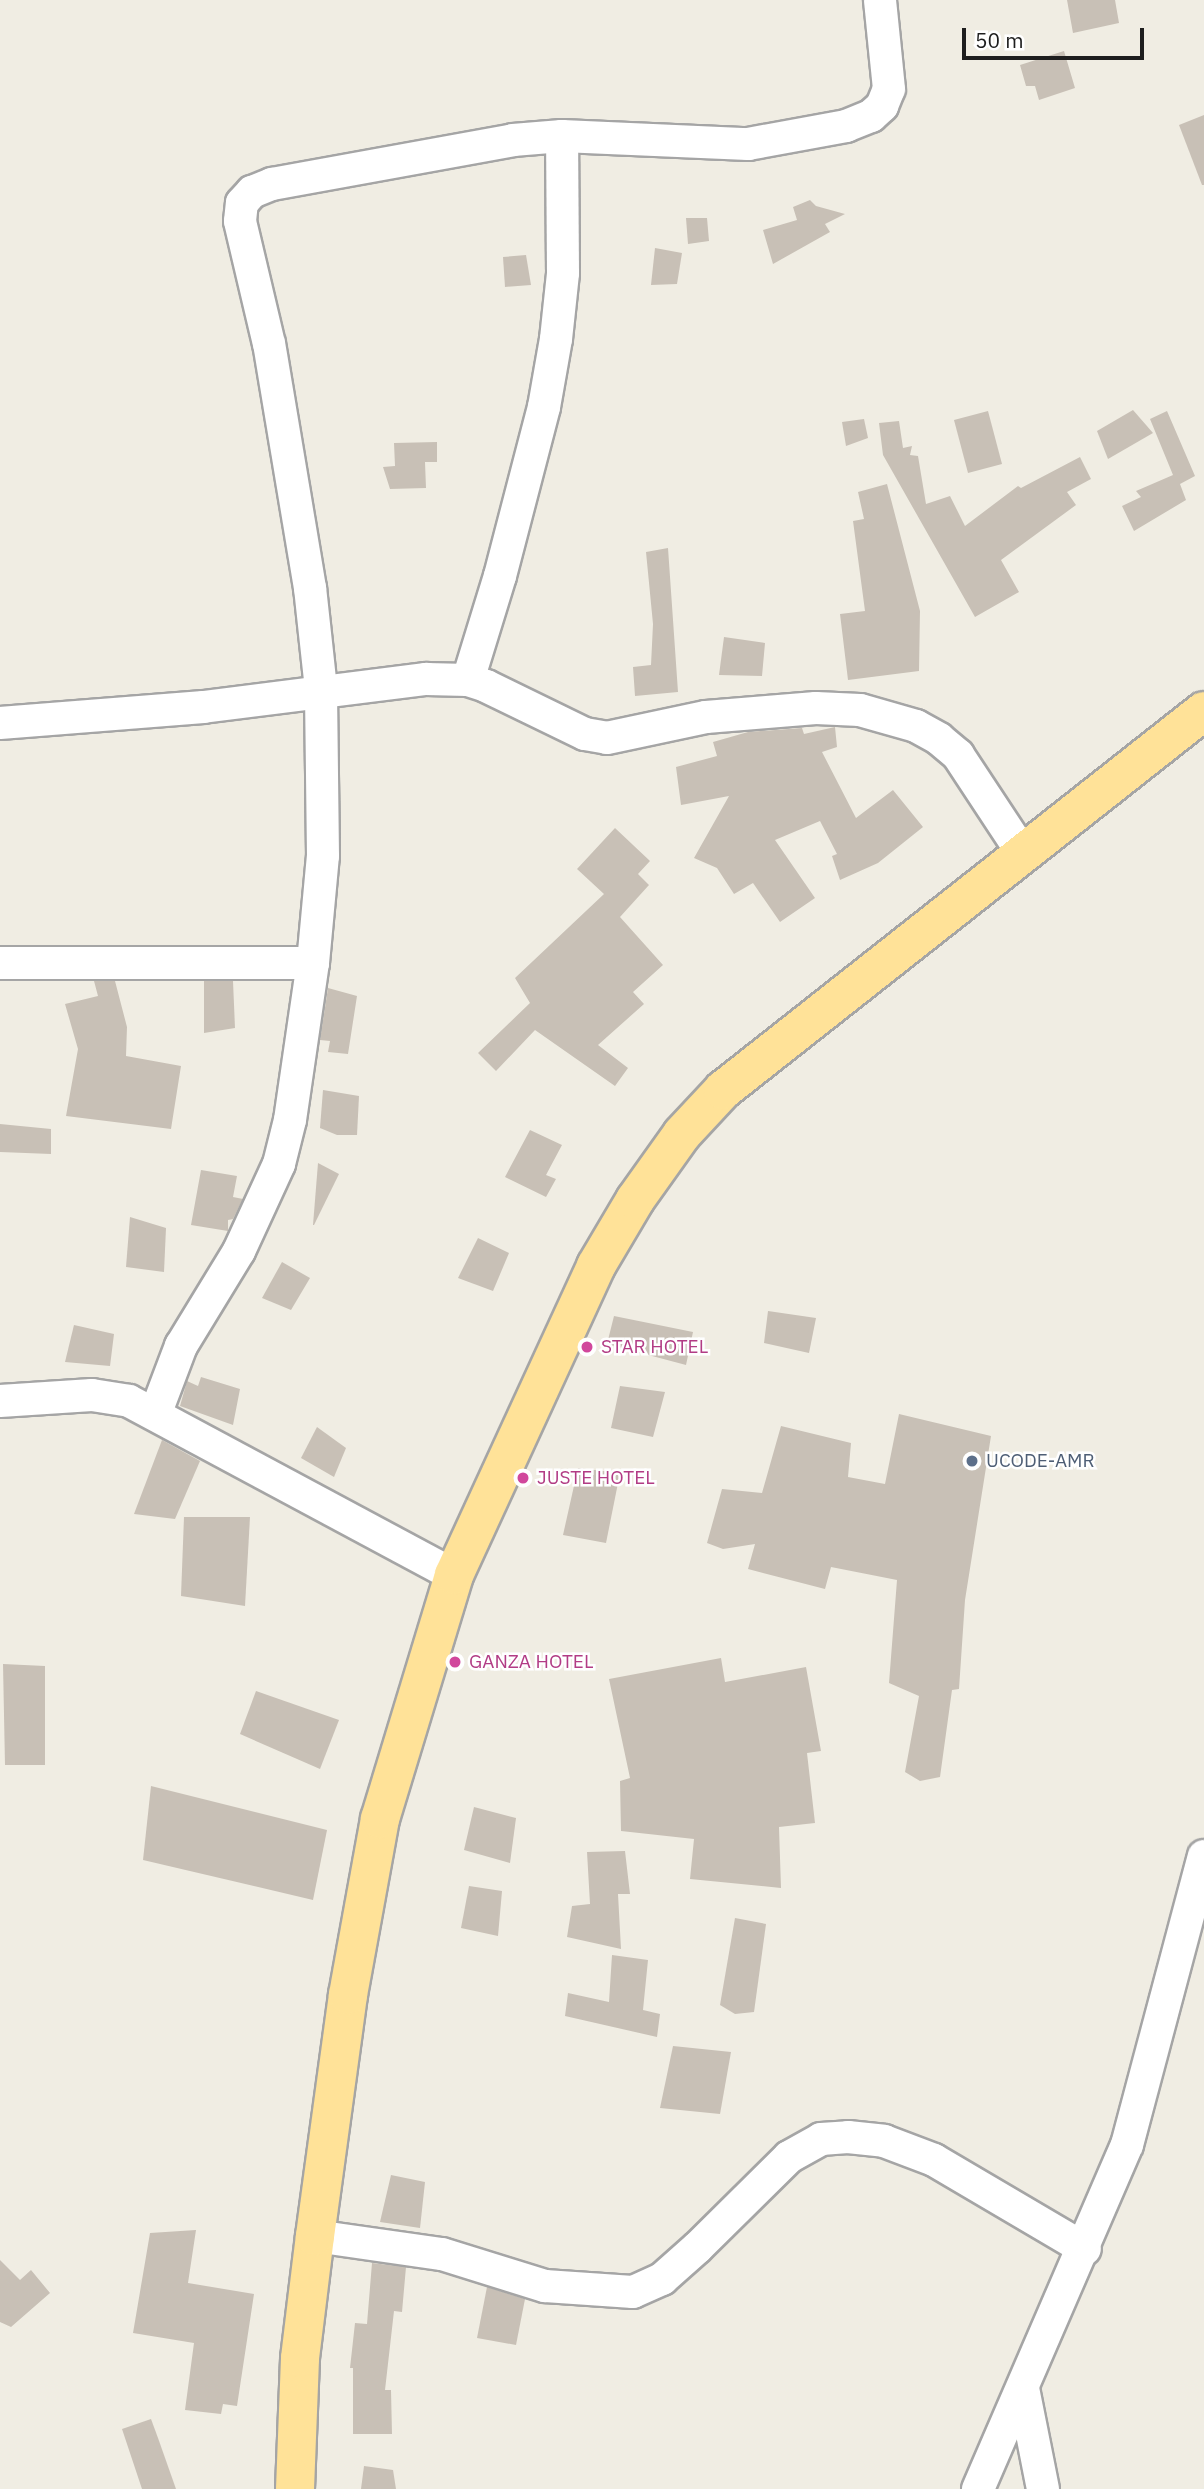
<!DOCTYPE html>
<html>
<head>
<meta charset="utf-8">
<style>
	body { margin:0 }
	#map { position:relative; width:1204px; height:2489px; overflow:hidden; background:#f0ede3; font-family:"IBM Plex Sans",sans-serif }
	div>[style] { position:absolute }
	.building>* { inset:0; background:#c8c0b6 }
	.roads { filter:drop-shadow(2px 0 #a5a5a5) drop-shadow(-2px 0 #a5a5a5) drop-shadow(0 2px #a5a5a5) drop-shadow(0 -2px #a5a5a5) }
	.minor>* { height:32px; margin:-16px; padding:0 16px; transform-origin:16px; border-radius:16px; background:#fff }
	.major>* { height:38px; margin:-19px; padding:0 19px; transform-origin:19px; border-radius:19px; background:#ffe298 }
	.dots>* { width:19px; height:19px; translate:-50% -50%; box-sizing:border-box; border:4px solid #fff; border-radius:50% }
	span { translate:-50% -50%; white-space:nowrap; text-align:center; line-height:1.15; -webkit-text-stroke:5px #fff; paint-order:stroke }
	.hotel-label { font-size:19px; color:#b23c85 }
	.left { translate:0 -50%; text-align:left }
	.service-label { font-size:19px; color:#4e5e75 }
	.scale { position:absolute; left:962px; top:28px; width:182px; height:32px; box-sizing:border-box; border:4px solid #1e1e1e; border-top:0; padding-left:9px; font-size:21px; line-height:24px; white-space:nowrap; color:#1e1e1e; -webkit-text-stroke:5px #fff; paint-order:stroke }
</style>
</head>
<body>
<div id="map">
	<div class="building">
		<div style="clip-path:polygon(1067px 0,1115px 0,1119px 23px,1073px 33px)"></div>
		<div style="clip-path:polygon(1064px 51px,1075px 88px,1039px 100px,1035px 86px,1026px 86px,1020px 65px)"></div>
		<div style="clip-path:polygon(1204px 115px,1204px 185px,1202px 185px,1179px 125px)"></div>
		<div style="clip-path:polygon(810px 200px,816px 206px,845px 214px,825px 224px,830px 232px,773px 264px,763px 230px,797px 220px,793px 207px)"></div>
		<div style="clip-path:polygon(686px 218px,707px 218px,709px 241px,688px 244px)"></div>
		<div style="clip-path:polygon(655px 248px,682px 253px,677px 284px,651px 285px)"></div>
		<div style="clip-path:polygon(526px 255px,531px 285px,505px 287px,503px 257px)"></div>
		<div style="clip-path:polygon(1133px 410px,1153px 433px,1108px 459px,1097px 431px)"></div>
		<div style="clip-path:polygon(988px 411px,1002px 464px,968px 473px,954px 420px)"></div>
		<div style="clip-path:polygon(1167px 411px,1195px 476px,1180px 484px,1186px 500px,1134px 531px,1122px 506px,1141px 497px,1136px 491px,1173px 475px,1150px 419px)"></div>
		<div style="clip-path:polygon(864px 419px,868px 438px,846px 446px,842px 422px)"></div>
		<div style="clip-path:polygon(899px 421px,903px 448px,912px 446px,910px 455px,918px 456px,926px 504px,950px 496px,965px 526px,1018px 486px,1021px 488px,1080px 457px,1091px 479px,1067px 492px,1076px 505px,1001px 560px,1019px 592px,975px 617px,883px 455px,879px 423px)"></div>
		<div style="clip-path:polygon(437px 442px,437px 462px,425px 462px,426px 488px,390px 489px,383px 467px,395px 466px,394px 443px)"></div>
		<div style="clip-path:polygon(887px 484px,920px 611px,919px 671px,848px 680px,840px 614px,865px 611px,853px 521px,864px 519px,858px 492px)"></div>
		<div style="clip-path:polygon(668px 548px,678px 692px,635px 696px,633px 667px,651px 665px,653px 624px,646px 552px)"></div>
		<div style="clip-path:polygon(724px 637px,765px 643px,762px 676px,719px 675px)"></div>
		<div style="clip-path:polygon(835px 727px,837px 747px,822px 752px,856px 818px,893px 790px,923px 827px,878px 863px,840px 880px,832px 856px,837px 854px,820px 821px,775px 840px,815px 898px,780px 922px,753px 883px,734px 894px,717px 868px,694px 858px,729px 796px,681px 805px,676px 767px,717px 756px,713px 742px,748px 732px,802px 728px,804px 734px)"></div>
		<div style="clip-path:polygon(615px 828px,650px 861px,638px 874px,649px 885px,620px 917px,663px 965px,633px 992px,644px 1004px,598px 1045px,628px 1068px,615px 1086px,535px 1030px,496px 1071px,478px 1053px,530px 1003px,515px 978px,604px 894px,577px 869px)"></div>
		<div style="clip-path:polygon(94px 981px,115px 981px,127px 1027px,126px 1056px,181px 1066px,171px 1129px,66px 1116px,78px 1049px,65px 1004px,98px 996px)"></div>
		<div style="clip-path:polygon(204px 981px,233px 981px,235px 1028px,204px 1033px)"></div>
		<div style="clip-path:polygon(328px 988px,357px 996px,348px 1054px,328px 1052px,330px 1041px,320px 1040px)"></div>
		<div style="clip-path:polygon(323px 1090px,359px 1096px,357px 1135px,337px 1135px,320px 1128px)"></div>
		<div style="clip-path:polygon(0 1124px,51px 1129px,51px 1154px,0 1152px)"></div>
		<div style="clip-path:polygon(530px 1130px,562px 1145px,546px 1175px,556px 1179px,546px 1197px,505px 1177px)"></div>
		<div style="clip-path:polygon(318px 1163px,339px 1174px,314px 1225px,313px 1225px)"></div>
		<div style="clip-path:polygon(201px 1170px,237px 1176px,233px 1197px,243px 1199px,233px 1219px,228px 1220px,228px 1231px,191px 1225px)"></div>
		<div style="clip-path:polygon(130px 1217px,166px 1228px,164px 1272px,126px 1267px)"></div>
		<div style="clip-path:polygon(478px 1238px,509px 1253px,493px 1291px,458px 1278px)"></div>
		<div style="clip-path:polygon(282px 1262px,310px 1278px,291px 1310px,262px 1298px)"></div>
		<div style="clip-path:polygon(768px 1311px,816px 1318px,809px 1353px,764px 1343px)"></div>
		<div style="clip-path:polygon(614px 1316px,693px 1332px,686px 1365px,607px 1344px)"></div>
		<div style="clip-path:polygon(74px 1325px,114px 1334px,110px 1366px,65px 1362px)"></div>
		<div style="clip-path:polygon(201px 1377px,240px 1389px,233px 1425px,180px 1406px,187px 1381px,198px 1386px)"></div>
		<div style="clip-path:polygon(620px 1386px,665px 1392px,653px 1437px,611px 1428px)"></div>
		<div style="clip-path:polygon(899px 1414px,991px 1436px,965px 1600px,959px 1689px,952px 1690px,940px 1777px,920px 1781px,905px 1772px,919px 1696px,889px 1683px,897px 1580px,831px 1567px,825px 1589px,748px 1569px,755px 1544px,723px 1549px,707px 1543px,722px 1489px,762px 1493px,781px 1426px,851px 1443px,848px 1477px,885px 1484px)"></div>
		<div style="clip-path:polygon(317px 1427px,346px 1448px,334px 1477px,301px 1458px)"></div>
		<div style="clip-path:polygon(162px 1440px,200px 1461px,175px 1519px,134px 1514px)"></div>
		<div style="clip-path:polygon(578px 1468px,620px 1473px,606px 1543px,563px 1535px)"></div>
		<div style="clip-path:polygon(184px 1517px,250px 1517px,245px 1606px,181px 1596px)"></div>
		<div style="clip-path:polygon(721px 1658px,725px 1682px,806px 1667px,821px 1751px,807px 1753px,815px 1823px,779px 1827px,781px 1888px,690px 1879px,694px 1839px,621px 1831px,620px 1781px,630px 1778px,609px 1679px)"></div>
		<div style="clip-path:polygon(3px 1664px,45px 1666px,45px 1765px,5px 1765px)"></div>
		<div style="clip-path:polygon(256px 1691px,339px 1720px,320px 1769px,240px 1734px)"></div>
		<div style="clip-path:polygon(151px 1786px,327px 1830px,313px 1900px,143px 1860px)"></div>
		<div style="clip-path:polygon(474px 1807px,516px 1818px,510px 1863px,464px 1850px)"></div>
		<div style="clip-path:polygon(625px 1851px,630px 1894px,618px 1894px,621px 1949px,567px 1937px,572px 1906px,590px 1904px,587px 1852px)"></div>
		<div style="clip-path:polygon(469px 1886px,502px 1891px,498px 1936px,461px 1928px)"></div>
		<div style="clip-path:polygon(735px 1918px,766px 1924px,754px 2012px,735px 2014px,720px 2005px)"></div>
		<div style="clip-path:polygon(612px 1955px,648px 1960px,643px 2010px,660px 2014px,657px 2037px,565px 2016px,568px 1993px,609px 2002px)"></div>
		<div style="clip-path:polygon(673px 2046px,731px 2052px,720px 2114px,660px 2108px)"></div>
		<div style="clip-path:polygon(391px 2175px,425px 2182px,420px 2228px,380px 2222px)"></div>
		<div style="clip-path:polygon(196px 2230px,188px 2283px,254px 2294px,237px 2406px,223px 2404px,221px 2414px,185px 2410px,194px 2343px,133px 2333px,150px 2233px)"></div>
		<div style="clip-path:polygon(0 2260px,20px 2280px,31px 2270px,50px 2293px,11px 2327px,0 2322px)"></div>
		<div style="clip-path:polygon(372px 2263px,406px 2267px,402px 2312px,394px 2311px,385px 2390px,391px 2390px,392px 2434px,353px 2434px,353px 2368px,350px 2368px,355px 2323px,367px 2324px)"></div>
		<div style="clip-path:polygon(487px 2287px,525px 2299px,516px 2345px,477px 2338px)"></div>
		<div style="clip-path:polygon(151px 2419px,158px 2438px,176px 2489px,142px 2489px,122px 2429px)"></div>
		<div style="clip-path:polygon(364px 2466px,393px 2470px,396px 2489px,361px 2489px)"></div>
	</div>
	<div class="roads">
		<div class="minor">
			<div style="left:468px;top:680px;width:109px;rotate:-72.9deg"></div>
			<div style="left:500px;top:576px;width:175px;rotate:-75.4deg"></div>
			<div style="left:544px;top:407px;width:69px;rotate:-80deg"></div>
			<div style="left:556px;top:339px;width:66px;rotate:-83.9deg"></div>
			<div style="left:563px;top:273px;width:137px;rotate:-90.4deg"></div>
			<div style="left:0;top:723px;width:204px;rotate:-4.5deg"></div>
			<div style="left:203px;top:707px;width:225px;rotate:-7.2deg"></div>
			<div style="left:426px;top:679px;width:42px;rotate:1.4deg"></div>
			<div style="left:468px;top:680px;width:19px;rotate:18deg"></div>
			<div style="left:486px;top:686px;width:110px;rotate:25.9deg"></div>
			<div style="left:585px;top:734px;width:22px;rotate:10deg"></div>
			<div style="left:607px;top:738px;width:101px;rotate:-12deg"></div>
			<div style="left:706px;top:717px;width:110px;rotate:-4.7deg"></div>
			<div style="left:816px;top:708px;width:44px;rotate:2.6deg"></div>
			<div style="left:860px;top:710px;width:58px;rotate:15.9deg"></div>
			<div style="left:916px;top:726px;width:26px;rotate:29deg"></div>
			<div style="left:939px;top:739px;width:25px;rotate:40deg"></div>
			<div style="left:958px;top:755px;width:116px;rotate:56.6deg"></div>
			<div style="left:0;top:963px;width:313px"></div>
			<div style="left:0;top:1401px;width:92px;rotate:-3.7deg"></div>
			<div style="left:92px;top:1395px;width:37px;rotate:9deg"></div>
			<div style="left:129px;top:1401px;width:369px;rotate:28.2deg"></div>
			<div style="left:156px;top:1412px;width:71px;rotate:-69.3deg"></div>
			<div style="left:181px;top:1346px;width:111px;rotate:-58.6deg"></div>
			<div style="left:239px;top:1251px;width:96px;rotate:-65.3deg"></div>
			<div style="left:279px;top:1164px;width:45px;rotate:-76deg"></div>
			<div style="left:290px;top:1120px;width:159px;rotate:-81.7deg"></div>
			<div style="left:313px;top:963px;width:107px;rotate:-84.7deg"></div>
			<div style="left:323px;top:856px;width:167px;rotate:-90.7deg"></div>
			<div style="left:321px;top:689px;width:102px;rotate:-96.2deg"></div>
			<div style="left:310px;top:588px;width:247px;rotate:-99.5deg"></div>
			<div style="left:269px;top:344px;width:126px;rotate:-103.3deg"></div>
			<div style="left:240px;top:221px;width:18px;rotate:-84deg"></div>
			<div style="left:242px;top:203px;width:15px;rotate:-48deg"></div>
			<div style="left:252px;top:192px;width:22px;rotate:-22deg"></div>
			<div style="left:272px;top:184px;width:245px;rotate:-10.3deg"></div>
			<div style="left:513px;top:140px;width:49px;rotate:-4.7deg"></div>
			<div style="left:562px;top:136px;width:186px;rotate:2.5deg"></div>
			<div style="left:748px;top:144px;width:100px;rotate:-10.4deg"></div>
			<div style="left:846px;top:126px;width:27px;rotate:-22deg"></div>
			<div style="left:871px;top:116px;width:15px;rotate:-42deg"></div>
			<div style="left:882px;top:106px;width:18px;rotate:-68deg"></div>
			<div style="left:889px;top:89px;width:89px;rotate:-95.8deg"></div>
			<div style="left:315px;top:2236px;width:128px;rotate:8.1deg"></div>
			<div style="left:442px;top:2254px;width:108px;rotate:17.3deg"></div>
			<div style="left:545px;top:2286px;width:88px;rotate:3.9deg"></div>
			<div style="left:633px;top:2292px;width:32px;rotate:-24deg"></div>
			<div style="left:662px;top:2279px;width:47px;rotate:-41.5deg"></div>
			<div style="left:697px;top:2248px;width:129px;rotate:-44.7deg"></div>
			<div style="left:789px;top:2157px;width:37px;rotate:-29deg"></div>
			<div style="left:821px;top:2139px;width:27px;rotate:-4deg"></div>
			<div style="left:848px;top:2137px;width:36px;rotate:6deg"></div>
			<div style="left:884px;top:2141px;width:53px;rotate:20.8deg"></div>
			<div style="left:934px;top:2160px;width:175px;rotate:30.5deg"></div>
			<div style="left:1023px;top:2388px;width:103px;rotate:78.8deg"></div>
			<div style="left:978px;top:2489px;width:375px;rotate:-66.6deg"></div>
			<div style="left:1127px;top:2145px;width:299px;rotate:-75.1deg"></div>
		</div>
		<div class="major">
			<div style="left:295px;top:2489px;width:131px;rotate:-87.8deg"></div>
			<div style="left:300px;top:2358px;width:123px;rotate:-83deg"></div>
			<div style="left:315px;top:2236px;width:243px;rotate:-82.2deg"></div>
			<div style="left:348px;top:1995px;width:179px;rotate:-79.7deg"></div>
			<div style="left:380px;top:1819px;width:255px;rotate:-73.1deg"></div>
			<div style="left:454px;top:1575px;width:340px;rotate:-65.3deg"></div>
			<div style="left:596px;top:1266px;width:77px;rotate:-59.4deg"></div>
			<div style="left:635px;top:1200px;width:81px;rotate:-54.5deg"></div>
			<div style="left:682px;top:1134px;width:60px;rotate:-47deg"></div>
			<div style="left:723px;top:1090px;width:612px;rotate:-38.24deg"></div>
		</div>
	</div>
	<div class="dots">
		<div style="left:587px;top:1347px;background:#d1479c"></div>
		<div style="left:972px;top:1461px;background:#5c6f8a"></div>
		<div style="left:523px;top:1478px;background:#d1479c"></div>
		<div style="left:455px;top:1662px;background:#d1479c"></div>
	</div>
	<div class="hotel-label">
		<span class="left" style="left:601px;top:1347px">STAR HOTEL</span>
		<span class="left" style="left:537px;top:1478px">JUSTE HOTEL</span>
		<span class="left" style="left:469px;top:1662px">GANZA HOTEL</span>
	</div>
	<div class="service-label">
		<span class="left" style="left:986px;top:1461px">UCODE-AMR</span>
	</div>
	<div class="scale">50 m</div>
</div>
</body>
</html>
